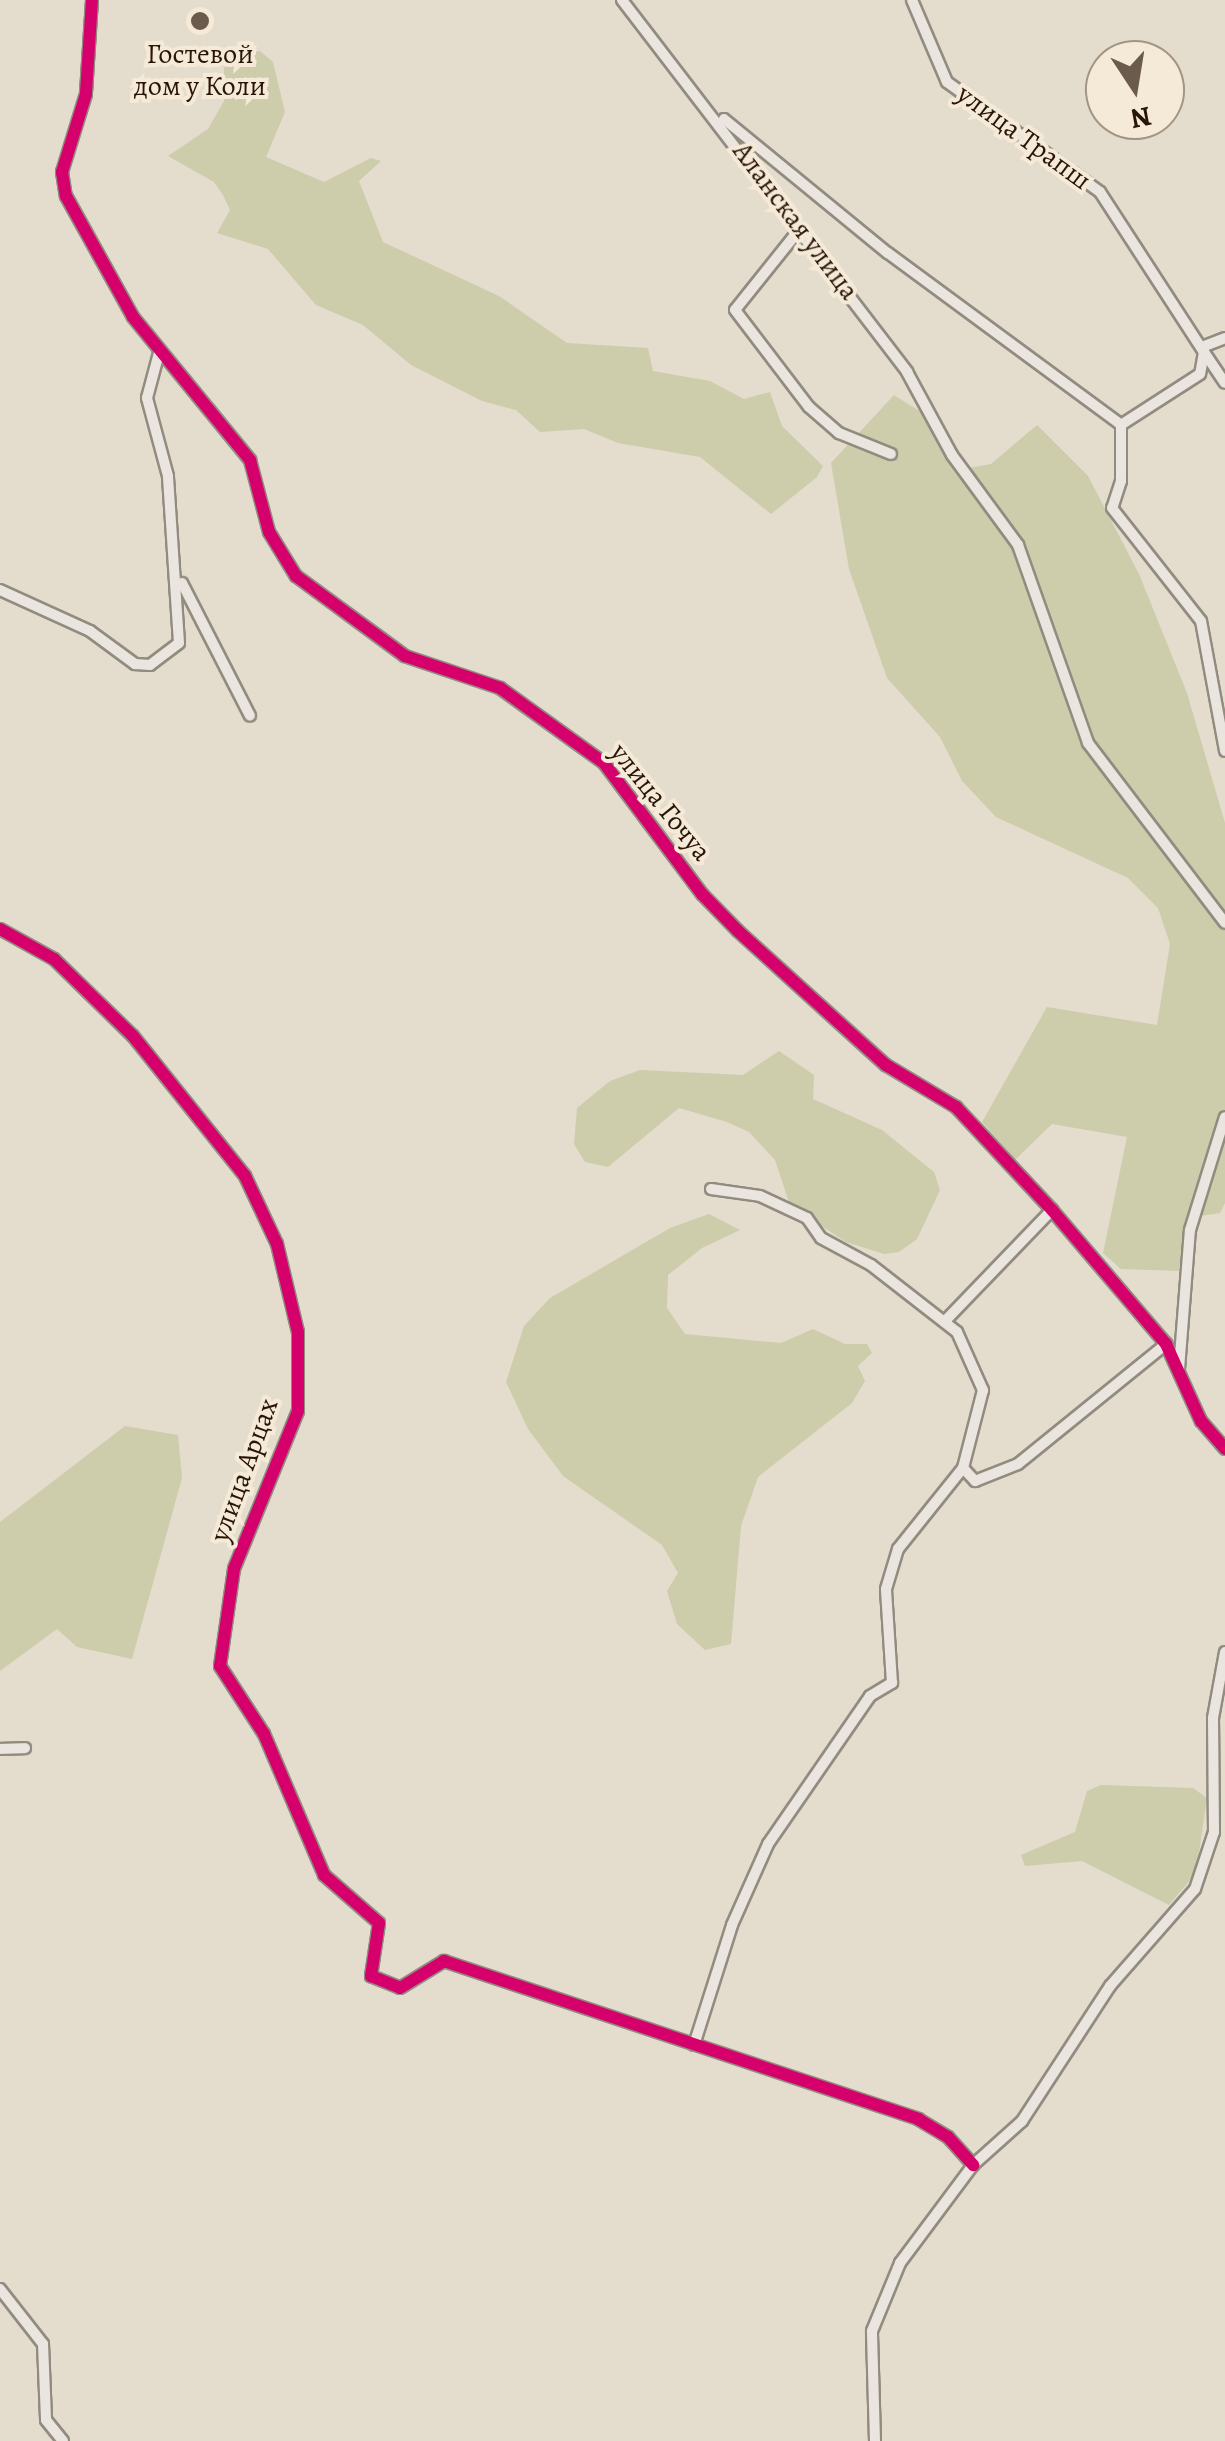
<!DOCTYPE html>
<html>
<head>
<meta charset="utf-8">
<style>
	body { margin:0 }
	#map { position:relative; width:1225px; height:2441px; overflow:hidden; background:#e4dccc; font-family:Alegreya,serif }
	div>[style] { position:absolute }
	.green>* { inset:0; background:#cdcdac }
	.roads { filter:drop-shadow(2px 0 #928b80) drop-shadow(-2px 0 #928b80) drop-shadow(0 2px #928b80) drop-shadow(0 -2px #928b80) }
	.street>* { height:10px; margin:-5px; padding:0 5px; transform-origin:5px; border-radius:5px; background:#eae5de }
	.cycleway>* { height:12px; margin:-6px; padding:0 6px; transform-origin:6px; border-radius:6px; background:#d6006c }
	.dots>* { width:28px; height:28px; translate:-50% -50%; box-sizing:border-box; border:5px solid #f5ead7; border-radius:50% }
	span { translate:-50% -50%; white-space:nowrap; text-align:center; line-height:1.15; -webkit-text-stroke:8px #f5ead7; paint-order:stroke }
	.poi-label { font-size:28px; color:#291508 }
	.street-label { font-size:28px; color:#291508 }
	.north { position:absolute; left:1085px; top:40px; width:100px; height:100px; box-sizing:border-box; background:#f5ead7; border:2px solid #a39584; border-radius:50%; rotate:168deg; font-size:28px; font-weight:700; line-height:40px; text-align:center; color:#291508 }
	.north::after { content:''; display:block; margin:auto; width:35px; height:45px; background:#6a5b4d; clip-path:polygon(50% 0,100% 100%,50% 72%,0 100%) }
</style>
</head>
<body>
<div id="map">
	<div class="green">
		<div style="clip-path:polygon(260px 51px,273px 62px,285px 112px,266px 157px,324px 182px,371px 158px,381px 161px,359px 181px,383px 242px,499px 296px,567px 343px,648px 348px,653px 371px,710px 381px,744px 399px,770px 392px,782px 426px,823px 466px,817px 477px,771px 514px,700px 457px,618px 443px,584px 429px,540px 432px,516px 410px,482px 401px,411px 365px,363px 325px,316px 305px,268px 249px,217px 233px,230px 210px,223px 195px,214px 182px,168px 156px,208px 129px,224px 101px,224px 68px,238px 55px)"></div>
		<div style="clip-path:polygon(894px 395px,921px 412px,957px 470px,991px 464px,1037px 425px,1088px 476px,1139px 574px,1187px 693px,1225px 823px,1225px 1203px,1220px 1213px,1187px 1218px,1179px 1271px,1121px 1269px,1103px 1253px,1127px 1137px,1052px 1124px,1015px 1160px,982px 1122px,1047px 1007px,1157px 1025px,1170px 944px,1158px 908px,1128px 878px,996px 817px,962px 781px,940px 737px,887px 678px,849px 569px,831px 463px)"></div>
		<div style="clip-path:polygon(779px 1051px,814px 1075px,813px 1099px,882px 1130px,934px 1172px,940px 1190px,917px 1239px,899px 1252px,884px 1254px,846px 1242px,790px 1205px,775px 1160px,749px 1132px,727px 1122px,679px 1108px,608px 1167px,585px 1162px,574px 1144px,577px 1108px,610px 1081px,640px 1070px,743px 1075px)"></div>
		<div style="clip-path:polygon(709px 1214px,740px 1230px,702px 1248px,668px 1275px,667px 1308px,685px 1334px,781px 1343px,813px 1329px,845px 1344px,867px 1344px,872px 1353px,858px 1366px,865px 1381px,852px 1403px,758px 1477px,741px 1526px,731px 1644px,705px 1650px,677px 1624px,667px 1591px,678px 1573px,662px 1545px,563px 1476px,528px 1429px,506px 1382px,524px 1326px,550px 1298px,670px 1228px)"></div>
		<div style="clip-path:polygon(125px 1426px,178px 1435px,182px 1478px,132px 1659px,77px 1647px,57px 1629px,0 1671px,0 1522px)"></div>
		<div style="clip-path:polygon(1101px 1785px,1193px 1788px,1207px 1798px,1196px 1873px,1169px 1905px,1082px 1861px,1025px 1866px,1021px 1855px,1075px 1832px,1087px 1791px)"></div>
	</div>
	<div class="roads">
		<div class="street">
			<div style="left:92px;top:0;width:94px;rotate:93.7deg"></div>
			<div style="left:86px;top:94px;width:82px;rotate:107.1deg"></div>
			<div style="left:62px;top:172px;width:24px;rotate:81deg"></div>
			<div style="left:66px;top:196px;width:138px;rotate:61deg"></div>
			<div style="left:133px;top:317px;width:185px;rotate:50.7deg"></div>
			<div style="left:250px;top:460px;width:74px;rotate:75.2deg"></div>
			<div style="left:269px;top:532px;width:52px;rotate:58.5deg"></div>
			<div style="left:296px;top:576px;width:135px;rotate:36.3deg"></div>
			<div style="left:405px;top:656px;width:100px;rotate:18.6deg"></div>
			<div style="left:500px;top:688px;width:128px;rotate:35.8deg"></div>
			<div style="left:604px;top:763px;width:164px;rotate:53.2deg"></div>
			<div style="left:702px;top:894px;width:52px;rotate:45.8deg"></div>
			<div style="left:738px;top:931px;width:200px;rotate:42.2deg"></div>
			<div style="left:886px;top:1065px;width:82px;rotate:31deg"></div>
			<div style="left:956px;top:1107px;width:141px;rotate:47deg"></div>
			<div style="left:1052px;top:1210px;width:176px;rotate:49.6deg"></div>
			<div style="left:1166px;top:1344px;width:85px;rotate:65.6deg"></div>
			<div style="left:1201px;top:1421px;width:37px;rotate:49deg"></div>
			<div style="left:622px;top:0;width:469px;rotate:52.5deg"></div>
			<div style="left:907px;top:372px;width:94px;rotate:61.5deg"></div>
			<div style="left:952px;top:455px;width:112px;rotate:53.7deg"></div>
			<div style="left:1018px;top:545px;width:210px;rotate:70.5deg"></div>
			<div style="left:1088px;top:743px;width:226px;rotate:52.7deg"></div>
			<div style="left:912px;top:0;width:89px;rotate:66.9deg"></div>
			<div style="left:947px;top:82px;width:188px;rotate:35.7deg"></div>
			<div style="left:1100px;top:192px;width:191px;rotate:57deg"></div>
			<div style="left:1204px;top:352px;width:22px;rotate:100deg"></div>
			<div style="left:1200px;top:374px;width:94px;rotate:147.2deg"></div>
			<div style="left:724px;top:119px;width:212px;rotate:39.3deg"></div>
			<div style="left:888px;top:253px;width:290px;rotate:36.4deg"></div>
			<div style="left:1121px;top:425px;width:56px;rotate:90deg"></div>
			<div style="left:1121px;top:481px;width:28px;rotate:108deg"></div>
			<div style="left:1112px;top:508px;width:144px;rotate:51.8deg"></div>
			<div style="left:1201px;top:621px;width:132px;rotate:79.5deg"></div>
			<div style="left:799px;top:230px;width:102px;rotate:128.7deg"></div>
			<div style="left:735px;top:310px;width:122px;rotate:52.7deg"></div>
			<div style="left:809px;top:407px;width:40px;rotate:41deg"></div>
			<div style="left:839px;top:433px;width:56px;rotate:22deg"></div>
			<div style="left:1202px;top:347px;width:25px;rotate:-21deg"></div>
			<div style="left:1204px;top:352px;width:37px;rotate:56deg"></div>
			<div style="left:182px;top:583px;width:149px;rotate:62.9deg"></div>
			<div style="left:0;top:590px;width:99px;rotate:24.5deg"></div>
			<div style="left:90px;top:631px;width:56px;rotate:36.3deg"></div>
			<div style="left:135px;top:664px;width:15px;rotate:4deg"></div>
			<div style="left:150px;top:665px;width:36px;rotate:-37deg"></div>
			<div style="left:179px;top:643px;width:167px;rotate:-93.8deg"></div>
			<div style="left:168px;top:476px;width:81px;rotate:-105.1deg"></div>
			<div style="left:147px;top:398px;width:47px;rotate:-75.1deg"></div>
			<div style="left:0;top:929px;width:62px;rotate:29.1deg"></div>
			<div style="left:54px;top:959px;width:110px;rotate:44.3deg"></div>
			<div style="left:133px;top:1036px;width:179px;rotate:51.3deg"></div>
			<div style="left:245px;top:1176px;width:75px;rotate:64.8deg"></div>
			<div style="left:277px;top:1244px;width:90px;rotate:76.6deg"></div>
			<div style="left:298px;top:1332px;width:79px;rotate:90deg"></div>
			<div style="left:298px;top:1411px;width:170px;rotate:112.1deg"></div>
			<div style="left:234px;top:1569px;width:98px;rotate:98.2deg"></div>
			<div style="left:220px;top:1666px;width:81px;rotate:57.1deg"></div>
			<div style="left:264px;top:1734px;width:153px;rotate:66.9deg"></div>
			<div style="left:324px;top:1875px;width:73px;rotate:41.1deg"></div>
			<div style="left:379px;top:1923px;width:54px;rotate:98.6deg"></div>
			<div style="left:371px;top:1976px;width:31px;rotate:22deg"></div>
			<div style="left:400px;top:1988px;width:52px;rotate:-31.5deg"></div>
			<div style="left:444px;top:1961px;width:500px;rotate:18.4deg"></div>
			<div style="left:918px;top:2119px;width:35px;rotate:31deg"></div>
			<div style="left:948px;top:2137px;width:38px;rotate:48deg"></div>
			<div style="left:711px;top:1189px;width:49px;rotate:8.1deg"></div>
			<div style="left:760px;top:1196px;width:52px;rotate:25.1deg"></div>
			<div style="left:807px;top:1218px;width:24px;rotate:55deg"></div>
			<div style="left:821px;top:1238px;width:57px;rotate:28.4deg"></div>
			<div style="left:871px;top:1265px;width:109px;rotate:37.9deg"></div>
			<div style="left:957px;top:1332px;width:64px;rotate:65.9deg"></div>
			<div style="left:983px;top:1390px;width:81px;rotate:104.4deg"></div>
			<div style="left:963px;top:1468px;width:18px;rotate:47deg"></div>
			<div style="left:975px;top:1481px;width:46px;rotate:-21.6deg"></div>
			<div style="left:1018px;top:1464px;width:191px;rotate:-39deg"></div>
			<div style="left:946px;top:1320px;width:153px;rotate:-46.1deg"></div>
			<div style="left:1179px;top:1369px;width:139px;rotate:-85.5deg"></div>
			<div style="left:1190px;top:1230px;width:118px;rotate:-72.8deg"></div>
			<div style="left:0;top:1749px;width:25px;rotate:-2deg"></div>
			<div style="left:694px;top:2045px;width:126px;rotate:-72.4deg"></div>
			<div style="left:732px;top:1925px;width:89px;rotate:-66deg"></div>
			<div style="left:768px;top:1844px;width:180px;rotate:-55.4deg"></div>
			<div style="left:870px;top:1696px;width:26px;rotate:-31deg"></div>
			<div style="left:892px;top:1683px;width:94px;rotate:-93.7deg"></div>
			<div style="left:886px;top:1589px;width:42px;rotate:-73.3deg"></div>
			<div style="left:898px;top:1549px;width:104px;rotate:-51.3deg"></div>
			<div style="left:0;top:2289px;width:70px;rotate:52deg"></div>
			<div style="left:43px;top:2344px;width:76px;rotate:87.7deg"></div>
			<div style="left:46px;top:2420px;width:27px;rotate:51deg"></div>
			<div style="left:875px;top:2441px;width:110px;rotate:-91.6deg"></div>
			<div style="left:872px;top:2331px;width:74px;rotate:-67.6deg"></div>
			<div style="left:900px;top:2263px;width:122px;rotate:-53.3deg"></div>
			<div style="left:973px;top:2165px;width:66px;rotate:-41.9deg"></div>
			<div style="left:1022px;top:2121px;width:161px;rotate:-56.9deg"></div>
			<div style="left:1110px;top:1986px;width:129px;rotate:-48.8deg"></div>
			<div style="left:1195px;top:1889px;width:60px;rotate:-71.6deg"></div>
			<div style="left:1214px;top:1832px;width:114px;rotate:-90.5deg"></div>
			<div style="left:1213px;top:1718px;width:67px;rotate:-79.7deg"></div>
		</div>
	</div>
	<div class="cycleway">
		<div style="left:92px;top:0;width:94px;rotate:93.7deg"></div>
		<div style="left:86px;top:94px;width:82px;rotate:107.1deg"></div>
		<div style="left:62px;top:172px;width:24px;rotate:81deg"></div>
		<div style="left:66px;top:196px;width:138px;rotate:61deg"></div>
		<div style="left:133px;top:317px;width:185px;rotate:50.7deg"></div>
		<div style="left:250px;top:460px;width:74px;rotate:75.2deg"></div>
		<div style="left:269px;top:532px;width:52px;rotate:58.5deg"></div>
		<div style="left:296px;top:576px;width:135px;rotate:36.3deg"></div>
		<div style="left:405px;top:656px;width:100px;rotate:18.6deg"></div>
		<div style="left:500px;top:688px;width:128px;rotate:35.8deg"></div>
		<div style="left:604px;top:763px;width:164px;rotate:53.2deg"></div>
		<div style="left:702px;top:894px;width:52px;rotate:45.8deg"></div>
		<div style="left:738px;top:931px;width:200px;rotate:42.2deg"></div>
		<div style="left:886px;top:1065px;width:82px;rotate:31deg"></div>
		<div style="left:956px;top:1107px;width:141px;rotate:47deg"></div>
		<div style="left:1052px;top:1210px;width:176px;rotate:49.6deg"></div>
		<div style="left:1166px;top:1344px;width:85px;rotate:65.6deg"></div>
		<div style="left:1201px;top:1421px;width:37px;rotate:49deg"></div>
		<div style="left:0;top:929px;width:62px;rotate:29.1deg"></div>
		<div style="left:54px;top:959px;width:110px;rotate:44.3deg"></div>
		<div style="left:133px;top:1036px;width:179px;rotate:51.3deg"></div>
		<div style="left:245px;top:1176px;width:75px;rotate:64.8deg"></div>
		<div style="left:277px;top:1244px;width:90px;rotate:76.6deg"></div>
		<div style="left:298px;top:1332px;width:79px;rotate:90deg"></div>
		<div style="left:298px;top:1411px;width:170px;rotate:112.1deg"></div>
		<div style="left:234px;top:1569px;width:98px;rotate:98.2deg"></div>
		<div style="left:220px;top:1666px;width:81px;rotate:57.1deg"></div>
		<div style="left:264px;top:1734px;width:153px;rotate:66.9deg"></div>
		<div style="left:324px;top:1875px;width:73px;rotate:41.1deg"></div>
		<div style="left:379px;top:1923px;width:54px;rotate:98.6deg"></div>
		<div style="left:371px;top:1976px;width:31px;rotate:22deg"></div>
		<div style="left:400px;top:1988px;width:52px;rotate:-31.5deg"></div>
		<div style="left:444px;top:1961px;width:500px;rotate:18.4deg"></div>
		<div style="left:918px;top:2119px;width:35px;rotate:31deg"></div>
		<div style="left:948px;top:2137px;width:38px;rotate:48deg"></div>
	</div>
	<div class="dots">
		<div style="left:200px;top:21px;background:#6a5b4d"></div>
	</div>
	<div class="poi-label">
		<span style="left:200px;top:70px">Гостевой<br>дом у Коли</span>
	</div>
	<div class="street-label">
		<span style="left:1024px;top:137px;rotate:36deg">улица Трапш</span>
		<span style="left:796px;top:221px;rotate:53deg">Аланская улица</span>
		<span style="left:661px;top:802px;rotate:51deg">улица Гочуа</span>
		<span style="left:244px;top:1470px;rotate:-70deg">улица Арцах</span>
	</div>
	<div class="north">N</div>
</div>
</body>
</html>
